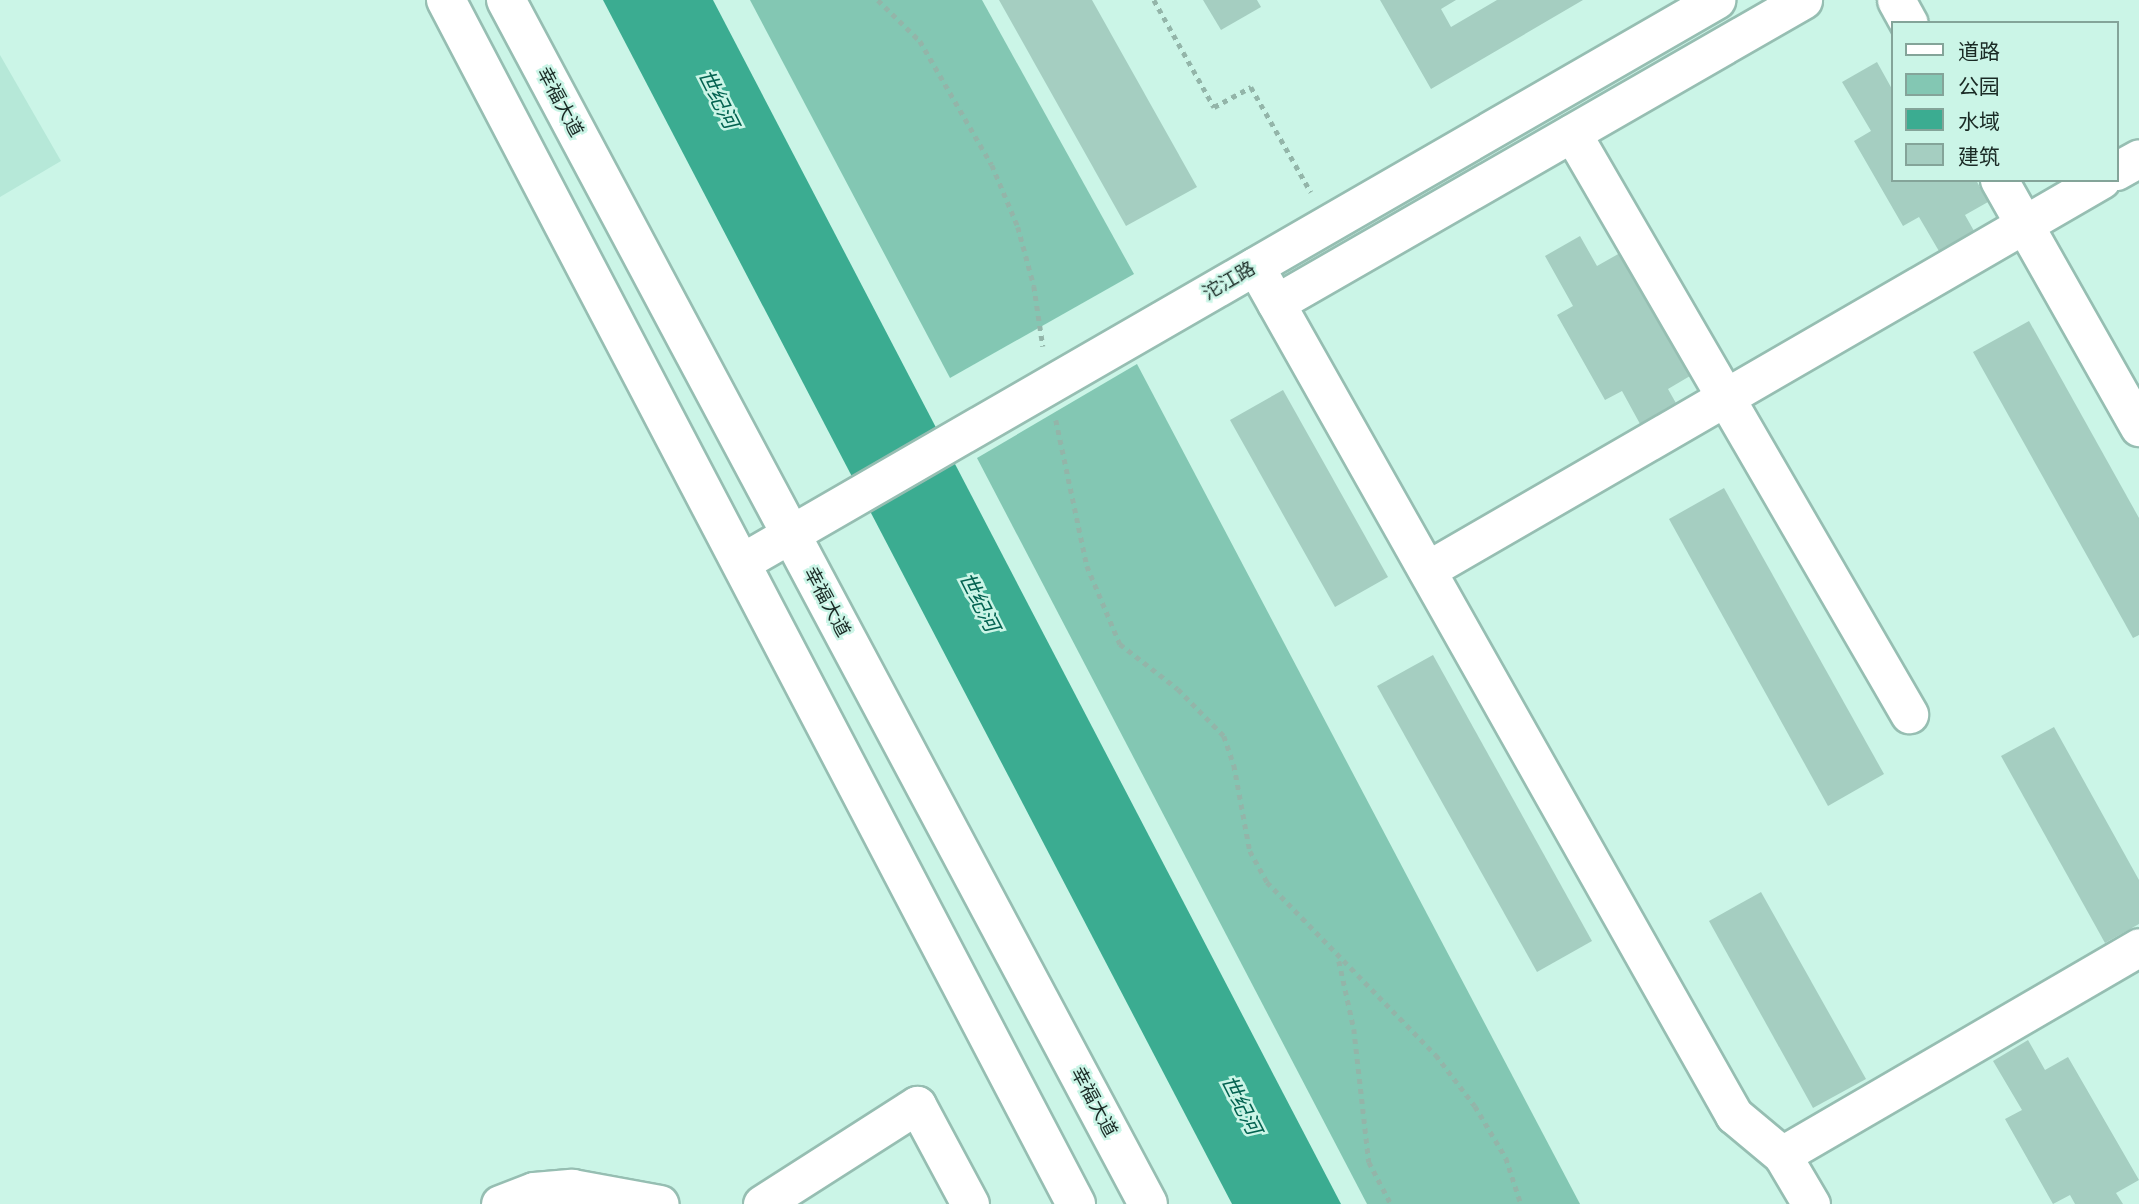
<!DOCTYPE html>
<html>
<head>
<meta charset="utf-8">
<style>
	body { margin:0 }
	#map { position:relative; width:2139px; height:1204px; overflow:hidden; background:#cbf5e7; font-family:Montserrat,"Noto Sans SC",sans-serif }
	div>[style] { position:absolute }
	.built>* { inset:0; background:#b6e8d8 }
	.green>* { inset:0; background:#83c7b3 }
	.water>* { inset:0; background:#3bac91 }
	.building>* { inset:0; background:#a5cec1 }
	.path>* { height:4.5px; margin-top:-2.25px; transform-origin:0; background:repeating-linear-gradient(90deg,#93b5a9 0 5px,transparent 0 10px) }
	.roads { filter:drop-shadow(2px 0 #96beb2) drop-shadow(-2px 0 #96beb2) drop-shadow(0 2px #96beb2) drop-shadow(0 -2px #96beb2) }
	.minor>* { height:37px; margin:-18.5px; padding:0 18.5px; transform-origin:18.5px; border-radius:18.5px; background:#fff }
	.major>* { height:38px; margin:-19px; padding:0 19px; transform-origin:19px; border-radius:19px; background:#fff }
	span { translate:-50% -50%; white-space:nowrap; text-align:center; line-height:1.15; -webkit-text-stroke:5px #cbf5e7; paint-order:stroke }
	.street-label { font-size:19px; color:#1a2a25 }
	.water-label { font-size:21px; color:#036250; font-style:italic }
	.legend { position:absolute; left:1891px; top:21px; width:228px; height:161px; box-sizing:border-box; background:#cbf5e7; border:2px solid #84a499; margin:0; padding:9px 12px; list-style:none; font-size:21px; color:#1a2a25 }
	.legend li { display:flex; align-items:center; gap:14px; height:35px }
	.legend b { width:35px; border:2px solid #84a499 }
</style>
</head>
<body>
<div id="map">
	<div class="built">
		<div style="clip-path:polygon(0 55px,61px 161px,0 197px)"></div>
	</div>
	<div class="green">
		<div style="clip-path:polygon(750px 0,982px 0,1134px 274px,950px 378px)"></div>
		<div style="clip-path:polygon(1137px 364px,1580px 1204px,1367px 1204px,977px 458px)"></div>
	</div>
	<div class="water">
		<div style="clip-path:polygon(603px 0,713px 0,1341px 1204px,1232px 1204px)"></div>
	</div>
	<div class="building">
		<div style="clip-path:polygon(999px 0,1092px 0,1197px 187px,1126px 226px)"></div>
		<div style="clip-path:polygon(1203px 0,1257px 0,1261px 7px,1221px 30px)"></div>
		<div style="clip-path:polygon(1380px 0,1456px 0,1441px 9px,1451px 27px,1497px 0,1583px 0,1431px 89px)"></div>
		<div style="clip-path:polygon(1877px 62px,1892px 89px,1892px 180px,1976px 180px,1988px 202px,1965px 215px,1978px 238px,1943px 258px,1919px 217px,1903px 226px,1854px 141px,1871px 131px,1842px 82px)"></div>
		<div style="clip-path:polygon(1580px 236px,1597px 266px,1620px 253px,1690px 376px,1668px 389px,1681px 412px,1645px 433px,1622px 391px,1605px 400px,1557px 315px,1573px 306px,1545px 256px)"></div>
		<div style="clip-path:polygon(2029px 321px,2139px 518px,2139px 635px,2133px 638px,1973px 352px)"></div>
		<div style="clip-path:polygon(1283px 390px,1388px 577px,1335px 607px,1230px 420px)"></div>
		<div style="clip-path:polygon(1724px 488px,1884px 774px,1828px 806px,1669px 519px)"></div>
		<div style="clip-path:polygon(1433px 655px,1592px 941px,1537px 972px,1377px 686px)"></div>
		<div style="clip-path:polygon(2054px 727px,2139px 880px,2139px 924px,2105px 943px,2001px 756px)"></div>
		<div style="clip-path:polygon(1761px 892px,1866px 1079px,1813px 1108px,1709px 921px)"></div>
		<div style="clip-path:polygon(2028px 1040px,2045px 1070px,2068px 1057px,2139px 1180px,2116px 1193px,2123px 1204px,2075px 1204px,2070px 1195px,2053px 1204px,2005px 1119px,2022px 1110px,1993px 1061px)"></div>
	</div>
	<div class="path">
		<div style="left:878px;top:0;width:59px;rotate:44.3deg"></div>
		<div style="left:920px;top:41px;width:143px;rotate:59.9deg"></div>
		<div style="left:992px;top:165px;width:67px;rotate:67.2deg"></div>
		<div style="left:1018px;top:227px;width:61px;rotate:74.8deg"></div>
		<div style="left:1034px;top:286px;width:61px;rotate:81.5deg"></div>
		<div style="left:1154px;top:0;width:123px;rotate:60.7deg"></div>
		<div style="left:1214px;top:107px;width:42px;rotate:-28.4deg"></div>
		<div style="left:1251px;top:87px;width:121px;rotate:60.3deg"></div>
		<div style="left:1056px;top:420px;width:149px;rotate:78deg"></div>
		<div style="left:1087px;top:566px;width:85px;rotate:67.1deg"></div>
		<div style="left:1120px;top:644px;width:73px;rotate:37.8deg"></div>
		<div style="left:1178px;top:689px;width:66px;rotate:45.6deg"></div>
		<div style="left:1224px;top:736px;width:31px;rotate:71deg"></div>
		<div style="left:1234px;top:765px;width:87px;rotate:79.5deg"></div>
		<div style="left:1250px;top:851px;width:35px;rotate:61deg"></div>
		<div style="left:1267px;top:882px;width:242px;rotate:45.7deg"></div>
		<div style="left:1436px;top:1055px;width:64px;rotate:52.6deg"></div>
		<div style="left:1475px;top:1106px;width:61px;rotate:59.2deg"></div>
		<div style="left:1506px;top:1158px;width:48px;rotate:71.9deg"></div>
		<div style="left:1339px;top:961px;width:70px;rotate:77.6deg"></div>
		<div style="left:1354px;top:1029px;width:134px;rotate:83.6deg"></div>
		<div style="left:1369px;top:1162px;width:47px;rotate:62.4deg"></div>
	</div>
	<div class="roads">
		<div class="minor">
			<div style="left:1896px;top:0;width:26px;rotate:61deg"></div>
			<div style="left:1572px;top:133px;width:672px;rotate:59.88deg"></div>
			<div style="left:2116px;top:171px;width:26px;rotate:-29deg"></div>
			<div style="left:1999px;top:180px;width:284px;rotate:60.5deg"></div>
			<div style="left:1255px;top:266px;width:975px;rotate:60.57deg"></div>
			<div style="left:1734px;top:1115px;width:62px;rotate:39.8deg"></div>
			<div style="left:1782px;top:1155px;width:57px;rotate:59.4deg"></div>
			<div style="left:1276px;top:303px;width:608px;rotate:-29.9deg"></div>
			<div style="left:742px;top:562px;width:1125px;rotate:-29.99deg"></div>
			<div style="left:1427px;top:570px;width:779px;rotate:-30.06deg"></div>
			<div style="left:1782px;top:1155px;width:413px;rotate:-30.2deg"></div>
			<div style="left:500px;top:1204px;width:36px;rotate:-21deg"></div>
			<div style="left:534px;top:1191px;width:38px;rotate:-5deg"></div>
			<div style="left:572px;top:1188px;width:89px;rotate:10.3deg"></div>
			<div style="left:762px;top:1204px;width:184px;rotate:-32.6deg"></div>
			<div style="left:917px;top:1105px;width:112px;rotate:61.8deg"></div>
		</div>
		<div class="major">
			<div style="left:446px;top:0;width:1359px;rotate:62.38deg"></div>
			<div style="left:506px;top:0;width:1364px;rotate:61.93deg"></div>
		</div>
	</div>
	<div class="street-label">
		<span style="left:560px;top:102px;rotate:62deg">幸福大道</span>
		<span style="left:1229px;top:281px;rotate:-30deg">沱江路</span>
		<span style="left:827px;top:602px;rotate:62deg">幸福大道</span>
		<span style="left:1094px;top:1102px;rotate:62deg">幸福大道</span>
	</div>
	<div class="water-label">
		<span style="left:718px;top:99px;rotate:63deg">世纪河</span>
		<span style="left:979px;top:602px;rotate:63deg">世纪河</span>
		<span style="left:1241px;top:1105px;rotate:63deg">世纪河</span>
	</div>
	<ul class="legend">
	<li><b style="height:9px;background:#fff"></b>道路</li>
	<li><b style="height:19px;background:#83c7b3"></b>公园</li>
	<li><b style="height:19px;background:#3bac91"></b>水域</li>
	<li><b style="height:19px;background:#a5cec1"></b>建筑</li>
	</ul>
</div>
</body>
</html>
